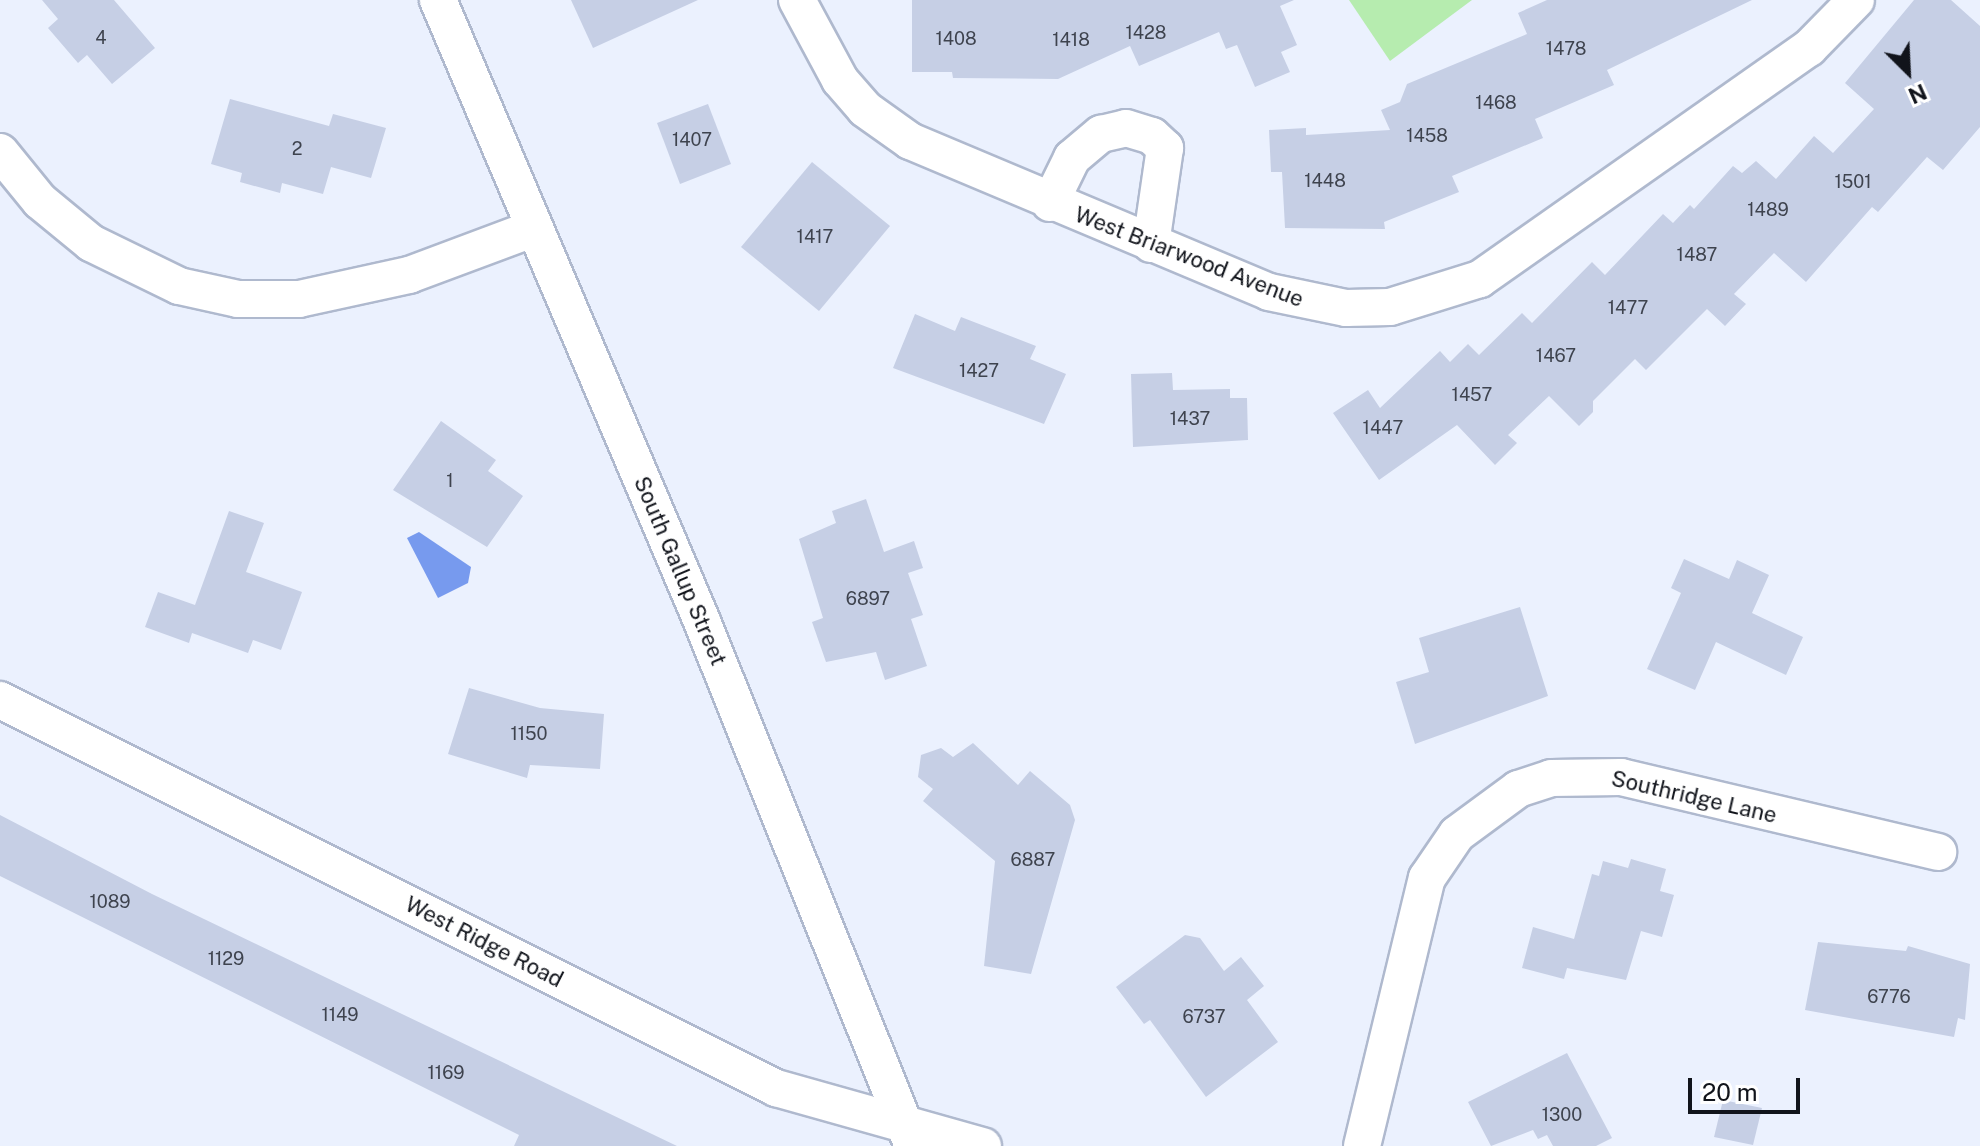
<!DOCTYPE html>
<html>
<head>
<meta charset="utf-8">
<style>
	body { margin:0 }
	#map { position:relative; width:1980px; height:1146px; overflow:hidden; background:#ebf1fe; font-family:"Public Sans",sans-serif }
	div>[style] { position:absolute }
	.green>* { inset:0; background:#b6ecaf }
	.water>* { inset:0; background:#779aee }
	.building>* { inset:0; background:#c6cfe5 }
	.roads { filter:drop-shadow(2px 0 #afb9ce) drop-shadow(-2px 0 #afb9ce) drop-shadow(0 2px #afb9ce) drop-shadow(0 -2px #afb9ce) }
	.minor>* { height:36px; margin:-18px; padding:0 18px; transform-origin:18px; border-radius:18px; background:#fff }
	span { translate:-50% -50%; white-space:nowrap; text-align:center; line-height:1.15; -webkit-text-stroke:7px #fff; paint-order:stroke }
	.number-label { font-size:18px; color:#3e434e }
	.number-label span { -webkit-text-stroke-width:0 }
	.street-label { font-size:22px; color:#11141b }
	.north { position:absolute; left:1868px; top:32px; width:80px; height:80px; -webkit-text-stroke:6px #fff; paint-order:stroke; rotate:156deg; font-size:22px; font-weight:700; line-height:32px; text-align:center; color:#11141b }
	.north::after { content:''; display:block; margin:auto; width:28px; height:36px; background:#11141b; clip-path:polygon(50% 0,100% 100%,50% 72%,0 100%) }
	.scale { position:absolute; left:1688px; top:1078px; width:112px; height:36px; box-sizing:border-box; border:4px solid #11141b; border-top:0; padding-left:10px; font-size:24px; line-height:28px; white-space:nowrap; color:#11141b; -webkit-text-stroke:6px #fff; paint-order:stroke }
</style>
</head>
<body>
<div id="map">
	<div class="green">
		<div style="clip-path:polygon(1349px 0,1472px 0,1390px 61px)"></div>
	</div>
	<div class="water">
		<div style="clip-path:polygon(419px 532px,471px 567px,468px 583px,438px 598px,407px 538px)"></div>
	</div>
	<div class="building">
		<div style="clip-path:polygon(42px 0,114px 0,155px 48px,112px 84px,87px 55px,78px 63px,48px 28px,58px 19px)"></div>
		<div style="clip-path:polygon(571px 0,698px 0,593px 48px)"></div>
		<div style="clip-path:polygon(912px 0,1294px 0,1280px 6px,1297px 45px,1281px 52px,1290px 72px,1255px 87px,1237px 45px,1226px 49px,1219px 32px,1139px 66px,1130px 46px,1058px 79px,953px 78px,952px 72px,912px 72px)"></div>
		<div style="clip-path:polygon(1547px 0,1752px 0,1607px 70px,1614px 85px,1535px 119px,1543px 138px,1452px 176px,1459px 192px,1384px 222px,1385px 229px,1285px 228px,1282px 172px,1271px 172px,1269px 130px,1306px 128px,1306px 135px,1390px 130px,1381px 110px,1400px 102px,1407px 84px,1527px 34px,1518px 13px)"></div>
		<div style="clip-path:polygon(1914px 0,1951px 0,1980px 26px,1980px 127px,1943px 170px,1927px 157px,1878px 212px,1872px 207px,1806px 282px,1774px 253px,1734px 294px,1746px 304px,1725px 326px,1707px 309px,1646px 370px,1635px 359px,1593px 401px,1593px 412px,1579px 426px,1549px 396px,1508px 435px,1517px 443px,1495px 465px,1457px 425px,1379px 480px,1333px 413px,1368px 390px,1380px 408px,1440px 351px,1450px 362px,1468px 344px,1479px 355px,1522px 313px,1532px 323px,1592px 262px,1605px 275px,1663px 214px,1673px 223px,1690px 205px,1694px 209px,1733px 166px,1742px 173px,1756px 161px,1776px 179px,1814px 136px,1833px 153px,1874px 109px,1845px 83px)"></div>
		<div style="clip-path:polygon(230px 99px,329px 126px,333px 114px,386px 128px,371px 178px,331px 167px,323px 194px,282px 183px,280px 193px,240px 182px,242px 173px,211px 164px)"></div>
		<div style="clip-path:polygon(708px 104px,731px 164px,680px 184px,657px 123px)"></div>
		<div style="clip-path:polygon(812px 162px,890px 226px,819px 311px,741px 247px)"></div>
		<div style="clip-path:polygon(915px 314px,955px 331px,961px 317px,1036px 346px,1030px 359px,1066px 374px,1044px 424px,893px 368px)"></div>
		<div style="clip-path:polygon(1172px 373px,1173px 390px,1230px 389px,1230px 398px,1247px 398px,1248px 440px,1133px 447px,1131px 374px)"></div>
		<div style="clip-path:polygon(441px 421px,496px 460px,488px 471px,523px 496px,487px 547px,393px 490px)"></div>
		<div style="clip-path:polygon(866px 499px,884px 552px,914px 541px,923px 568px,908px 573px,923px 615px,911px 619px,927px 666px,885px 680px,876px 652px,826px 662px,812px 622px,823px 618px,799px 539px,836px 523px,832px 511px)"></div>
		<div style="clip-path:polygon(229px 511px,264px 523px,246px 572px,302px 592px,281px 650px,253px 640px,248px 653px,192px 633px,189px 643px,145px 627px,158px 592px,195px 605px)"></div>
		<div style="clip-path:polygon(1684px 559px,1729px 579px,1737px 560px,1769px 575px,1752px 613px,1803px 637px,1786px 675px,1716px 642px,1695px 690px,1647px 669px,1681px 593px,1671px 588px)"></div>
		<div style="clip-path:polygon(1520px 607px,1548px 696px,1415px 744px,1396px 682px,1429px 672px,1419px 638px)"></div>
		<div style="clip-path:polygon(469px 688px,540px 708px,604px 714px,600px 769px,530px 765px,527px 778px,448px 754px)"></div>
		<div style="clip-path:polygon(973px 743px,1018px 785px,1030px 771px,1070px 805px,1075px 820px,1031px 974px,984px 966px,995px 861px,923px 801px,933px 789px,918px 777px,921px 755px,941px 748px,953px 757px)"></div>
		<div style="clip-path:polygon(0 815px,152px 894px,677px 1146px,514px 1146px,519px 1135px,0 876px)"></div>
		<div style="clip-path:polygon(1631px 859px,1666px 869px,1660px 891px,1674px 895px,1662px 937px,1641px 931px,1626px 980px,1567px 968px,1564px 979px,1522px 968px,1533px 927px,1574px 939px,1592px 874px,1599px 876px,1603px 861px,1628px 868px)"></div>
		<div style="clip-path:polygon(1185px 935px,1200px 938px,1224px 971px,1241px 957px,1264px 986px,1247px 1000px,1278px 1042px,1206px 1097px,1150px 1020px,1144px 1024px,1116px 987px)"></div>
		<div style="clip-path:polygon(1818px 942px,1906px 951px,1908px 946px,1970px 964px,1965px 1020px,1958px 1018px,1954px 1037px,1805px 1010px)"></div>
		<div style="clip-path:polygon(1567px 1053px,1612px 1138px,1596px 1146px,1553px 1146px,1547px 1135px,1538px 1139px,1533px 1130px,1491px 1146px,1468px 1102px)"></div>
		<div style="clip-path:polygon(1723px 1100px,1762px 1108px,1753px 1145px,1714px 1137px)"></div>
	</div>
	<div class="roads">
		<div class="minor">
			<div style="left:438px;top:0;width:673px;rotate:66.98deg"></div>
			<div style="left:701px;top:619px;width:568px;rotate:68.09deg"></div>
			<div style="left:797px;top:0;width:91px;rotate:61.7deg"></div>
			<div style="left:840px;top:80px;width:38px;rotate:49deg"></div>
			<div style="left:865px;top:109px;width:55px;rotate:35.4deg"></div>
			<div style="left:910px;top:141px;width:389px;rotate:22.8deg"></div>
			<div style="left:1269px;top:292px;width:79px;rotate:11.7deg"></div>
			<div style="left:1346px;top:308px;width:44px;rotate:-1.3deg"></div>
			<div style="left:1390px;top:307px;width:94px;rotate:-17.3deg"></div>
			<div style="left:1480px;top:279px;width:402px;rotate:-35.1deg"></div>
			<div style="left:1809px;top:48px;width:67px;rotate:-45.6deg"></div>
			<div style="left:0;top:152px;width:63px;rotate:50.8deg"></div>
			<div style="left:40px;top:201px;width:66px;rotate:39.5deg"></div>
			<div style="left:91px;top:243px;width:98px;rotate:26deg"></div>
			<div style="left:179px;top:286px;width:60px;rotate:12.4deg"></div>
			<div style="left:238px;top:299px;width:61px"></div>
			<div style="left:299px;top:299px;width:113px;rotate:-12.3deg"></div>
			<div style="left:409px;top:275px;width:134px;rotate:-20.5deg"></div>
			<div style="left:1050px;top:203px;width:50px;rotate:-63.9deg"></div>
			<div style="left:1072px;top:158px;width:38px;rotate:-40deg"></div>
			<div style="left:1101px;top:134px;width:26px;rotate:-13deg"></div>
			<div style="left:1126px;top:128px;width:27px;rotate:17deg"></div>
			<div style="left:1152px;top:136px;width:18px;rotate:43deg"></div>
			<div style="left:1165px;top:148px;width:97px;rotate:98.3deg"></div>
			<div style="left:0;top:700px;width:868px;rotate:26.57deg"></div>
			<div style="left:776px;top:1088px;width:215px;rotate:15.7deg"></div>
			<div style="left:1362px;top:1146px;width:276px;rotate:-76.4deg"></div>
			<div style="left:1427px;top:878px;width:53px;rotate:-55.7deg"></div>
			<div style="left:1457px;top:834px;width:76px;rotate:-36.4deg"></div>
			<div style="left:1518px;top:789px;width:35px;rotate:-18deg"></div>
			<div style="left:1551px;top:778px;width:70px;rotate:-0.8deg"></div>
			<div style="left:1621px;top:777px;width:326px;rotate:13.3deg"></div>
		</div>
	</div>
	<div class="number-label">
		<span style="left:1146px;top:33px">1428</span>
		<span style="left:101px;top:38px">4</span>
		<span style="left:956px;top:39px">1408</span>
		<span style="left:1071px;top:40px">1418</span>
		<span style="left:1566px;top:49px">1478</span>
		<span style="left:1496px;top:103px">1468</span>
		<span style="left:1427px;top:136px">1458</span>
		<span style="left:692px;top:140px">1407</span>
		<span style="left:297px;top:149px">2</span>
		<span style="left:1325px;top:181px">1448</span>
		<span style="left:1853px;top:182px">1501</span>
		<span style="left:1768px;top:210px">1489</span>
		<span style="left:815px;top:237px">1417</span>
		<span style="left:1697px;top:255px">1487</span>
		<span style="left:1628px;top:308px">1477</span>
		<span style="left:1556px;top:356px">1467</span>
		<span style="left:979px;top:371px">1427</span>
		<span style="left:1472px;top:395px">1457</span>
		<span style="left:1190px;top:419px">1437</span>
		<span style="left:1383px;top:428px">1447</span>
		<span style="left:450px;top:481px">1</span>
		<span style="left:868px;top:599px">6897</span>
		<span style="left:529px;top:734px">1150</span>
		<span style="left:1033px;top:860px">6887</span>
		<span style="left:110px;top:902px">1089</span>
		<span style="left:226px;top:959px">1129</span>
		<span style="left:1889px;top:997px">6776</span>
		<span style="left:340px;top:1015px">1149</span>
		<span style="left:1204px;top:1017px">6737</span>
		<span style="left:446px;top:1073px">1169</span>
		<span style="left:1562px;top:1115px">1300</span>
	</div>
	<div class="street-label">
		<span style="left:1189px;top:257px;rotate:21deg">West Briarwood Avenue</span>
		<span style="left:680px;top:571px;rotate:67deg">South Gallup Street</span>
		<span style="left:1694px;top:797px;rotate:13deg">Southridge Lane</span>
		<span style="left:484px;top:942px;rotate:27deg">West Ridge Road</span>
	</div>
	<div class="north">N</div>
	<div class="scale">20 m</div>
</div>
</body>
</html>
